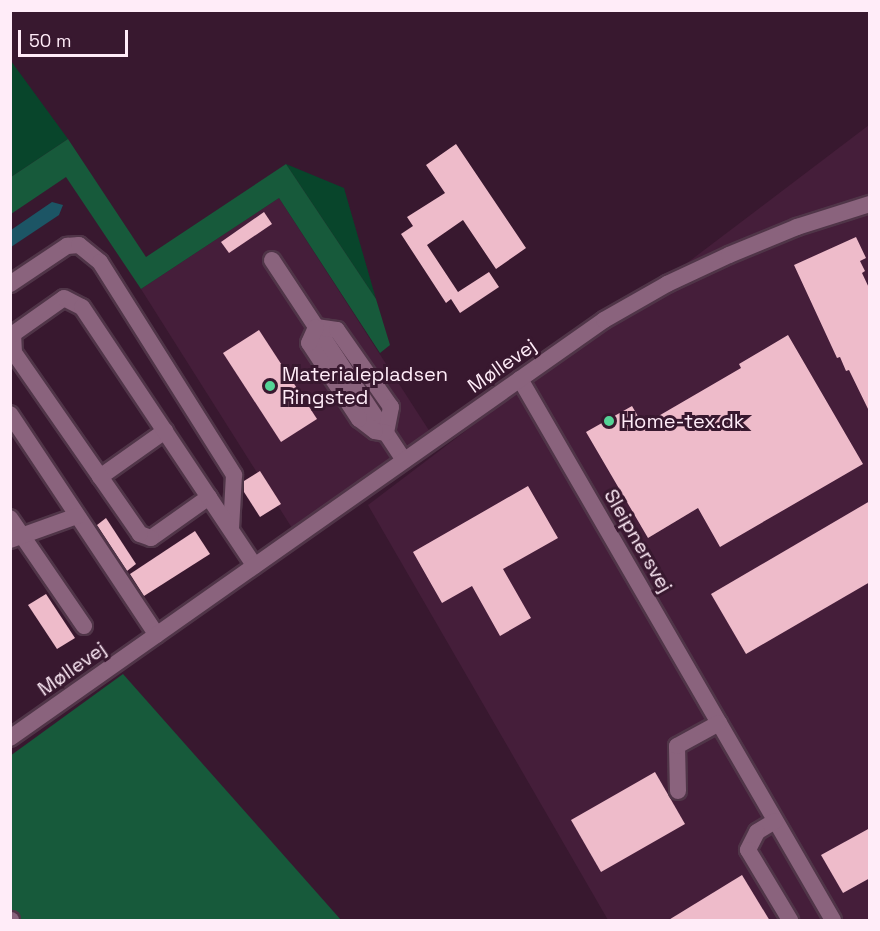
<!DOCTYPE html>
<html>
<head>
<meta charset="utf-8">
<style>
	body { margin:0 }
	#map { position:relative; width:880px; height:931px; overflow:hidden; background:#38182f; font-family:"Space Grotesk",sans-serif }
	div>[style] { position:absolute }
	.built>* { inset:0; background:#451e3a }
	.green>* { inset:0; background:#08452b }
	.forest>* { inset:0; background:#175a3b }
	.water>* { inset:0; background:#1c5565 }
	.building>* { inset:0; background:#eebbca }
	.roads { filter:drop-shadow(2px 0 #503548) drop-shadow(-2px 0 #503548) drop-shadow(0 2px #503548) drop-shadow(0 -2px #503548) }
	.minor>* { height:16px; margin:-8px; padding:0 8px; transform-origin:8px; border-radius:8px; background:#8a637d }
	.dots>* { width:16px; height:16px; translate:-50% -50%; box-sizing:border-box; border:3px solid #38182f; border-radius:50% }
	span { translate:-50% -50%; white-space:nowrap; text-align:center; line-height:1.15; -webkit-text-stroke:6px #38182f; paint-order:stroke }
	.street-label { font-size:20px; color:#ffecf8 }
	.poi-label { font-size:20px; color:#ffecf8 }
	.left { translate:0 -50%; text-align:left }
	.frame { position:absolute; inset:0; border:12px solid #ffecf8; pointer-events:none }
	.scale { position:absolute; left:18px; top:30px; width:110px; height:27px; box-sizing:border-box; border:3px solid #ffecf8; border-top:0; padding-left:8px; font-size:18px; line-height:21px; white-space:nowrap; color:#ffecf8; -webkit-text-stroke:4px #38182f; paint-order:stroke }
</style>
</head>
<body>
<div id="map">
	<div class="built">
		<div style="clip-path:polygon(869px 125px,869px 920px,608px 920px,368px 505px)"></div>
		<div style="clip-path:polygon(279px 198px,430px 432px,292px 528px,141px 289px)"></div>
	</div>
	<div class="green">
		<div style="clip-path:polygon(11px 61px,68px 139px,11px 177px,10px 177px)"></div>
		<div style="clip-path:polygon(286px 164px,344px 188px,376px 299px)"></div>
	</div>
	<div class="forest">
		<div style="clip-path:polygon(68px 139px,146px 257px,286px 164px,376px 299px,390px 345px,380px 353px,279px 198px,141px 289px,66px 177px,11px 214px,11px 177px)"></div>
		<div style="clip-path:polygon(123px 674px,341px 920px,11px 920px,10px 756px)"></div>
	</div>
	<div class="water">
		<div style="clip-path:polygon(52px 202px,63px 205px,59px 215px,11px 247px,11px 230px)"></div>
	</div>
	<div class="building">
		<div style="clip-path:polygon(456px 144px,526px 248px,496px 269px,463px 220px,427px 245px,458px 292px,489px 272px,499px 287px,460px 313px,451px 299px,446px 303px,401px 234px,413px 226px,407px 217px,445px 193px,426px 165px)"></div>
		<div style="clip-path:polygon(264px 212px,272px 224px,229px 253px,221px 242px)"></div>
		<div style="clip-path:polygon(856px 237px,866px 258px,860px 261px,865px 271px,862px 273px,870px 290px,870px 413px,849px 370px,846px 371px,840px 357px,837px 358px,794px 265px)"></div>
		<div style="clip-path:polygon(259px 330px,317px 419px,281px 442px,223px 353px)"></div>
		<div style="clip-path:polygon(788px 335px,863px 464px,720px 547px,698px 508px,648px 538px,586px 432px,632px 406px,643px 425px,741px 368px,739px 364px)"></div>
		<div style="clip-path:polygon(260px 471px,281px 504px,260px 517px,244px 492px,244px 481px)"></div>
		<div style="clip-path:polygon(528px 486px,558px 538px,503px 569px,531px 618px,500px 636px,472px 586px,442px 603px,413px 552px)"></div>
		<div style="clip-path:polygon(870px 501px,870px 582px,746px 654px,711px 594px)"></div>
		<div style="clip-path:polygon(106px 518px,136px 564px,127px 571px,97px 525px)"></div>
		<div style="clip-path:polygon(195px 531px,210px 554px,144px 596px,130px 574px)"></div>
		<div style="clip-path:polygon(46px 594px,75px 638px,57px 649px,28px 605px)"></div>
		<div style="clip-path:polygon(655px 772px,685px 824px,601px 872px,571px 820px)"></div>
		<div style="clip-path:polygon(870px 828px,870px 878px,843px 893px,821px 855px)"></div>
		<div style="clip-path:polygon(742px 875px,770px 921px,667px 921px)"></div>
	</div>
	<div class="roads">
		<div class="minor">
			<div style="left:272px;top:260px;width:240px;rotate:56.6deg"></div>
			<div style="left:10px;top:284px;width:69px;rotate:-33.7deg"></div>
			<div style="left:67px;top:246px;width:12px;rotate:-5deg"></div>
			<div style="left:79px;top:245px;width:27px;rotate:39deg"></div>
			<div style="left:100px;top:262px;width:252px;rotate:57.8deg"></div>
			<div style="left:234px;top:475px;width:54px;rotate:93.2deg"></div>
			<div style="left:316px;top:327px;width:21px;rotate:8deg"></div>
			<div style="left:337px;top:330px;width:94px;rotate:55deg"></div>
			<div style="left:391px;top:407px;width:26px;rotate:101deg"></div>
			<div style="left:386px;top:433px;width:11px;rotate:-170deg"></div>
			<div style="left:375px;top:431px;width:20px;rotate:-143deg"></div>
			<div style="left:359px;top:419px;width:91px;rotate:-123.3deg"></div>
			<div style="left:309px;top:343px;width:17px;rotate:-66deg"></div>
			<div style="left:520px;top:379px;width:625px;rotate:59.95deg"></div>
			<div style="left:10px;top:414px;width:265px;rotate:56.4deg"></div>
			<div style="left:100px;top:477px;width:80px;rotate:-35.3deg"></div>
			<div style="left:209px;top:497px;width:71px;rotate:144.7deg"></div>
			<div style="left:151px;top:538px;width:12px;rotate:-160deg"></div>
			<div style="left:140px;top:534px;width:221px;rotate:-124.8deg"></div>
			<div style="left:14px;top:353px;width:19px;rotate:-93deg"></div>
			<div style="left:13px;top:334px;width:62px;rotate:-35.2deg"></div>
			<div style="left:64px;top:298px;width:20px;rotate:27deg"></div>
			<div style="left:82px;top:307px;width:311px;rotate:56.3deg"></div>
			<div style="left:10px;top:518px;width:131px;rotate:55.6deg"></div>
			<div style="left:10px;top:540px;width:71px;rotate:-19.7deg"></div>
			<div style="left:10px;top:738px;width:726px;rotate:-35.13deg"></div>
			<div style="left:604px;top:320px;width:73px;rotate:-29.7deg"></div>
			<div style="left:667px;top:284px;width:68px;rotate:-25.1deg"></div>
			<div style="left:729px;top:255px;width:74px;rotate:-22.4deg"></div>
			<div style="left:797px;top:227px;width:77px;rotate:-17.5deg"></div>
			<div style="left:678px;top:791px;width:45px;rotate:-91.3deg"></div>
			<div style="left:677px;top:746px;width:48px;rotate:-28.7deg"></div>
			<div style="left:775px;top:821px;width:21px;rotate:149deg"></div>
			<div style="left:757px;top:832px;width:20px;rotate:117deg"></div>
			<div style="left:748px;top:850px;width:82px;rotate:59deg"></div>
			<div style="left:10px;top:920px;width:1px"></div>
		</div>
	</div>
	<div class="dots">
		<div style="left:270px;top:386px;background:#54d396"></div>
		<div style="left:609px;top:421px;background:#54d396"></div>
	</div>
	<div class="street-label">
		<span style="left:502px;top:366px;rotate:-35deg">Møllevej</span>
		<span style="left:638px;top:541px;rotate:60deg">Sleipnersvej</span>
		<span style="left:72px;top:669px;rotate:-35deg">Møllevej</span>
	</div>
	<div class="poi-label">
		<span class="left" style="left:282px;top:386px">Materialepladsen<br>Ringsted</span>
		<span class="left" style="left:621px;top:421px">Home-tex.dk</span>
	</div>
	<div class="frame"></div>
	<div class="scale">50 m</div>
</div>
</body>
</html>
